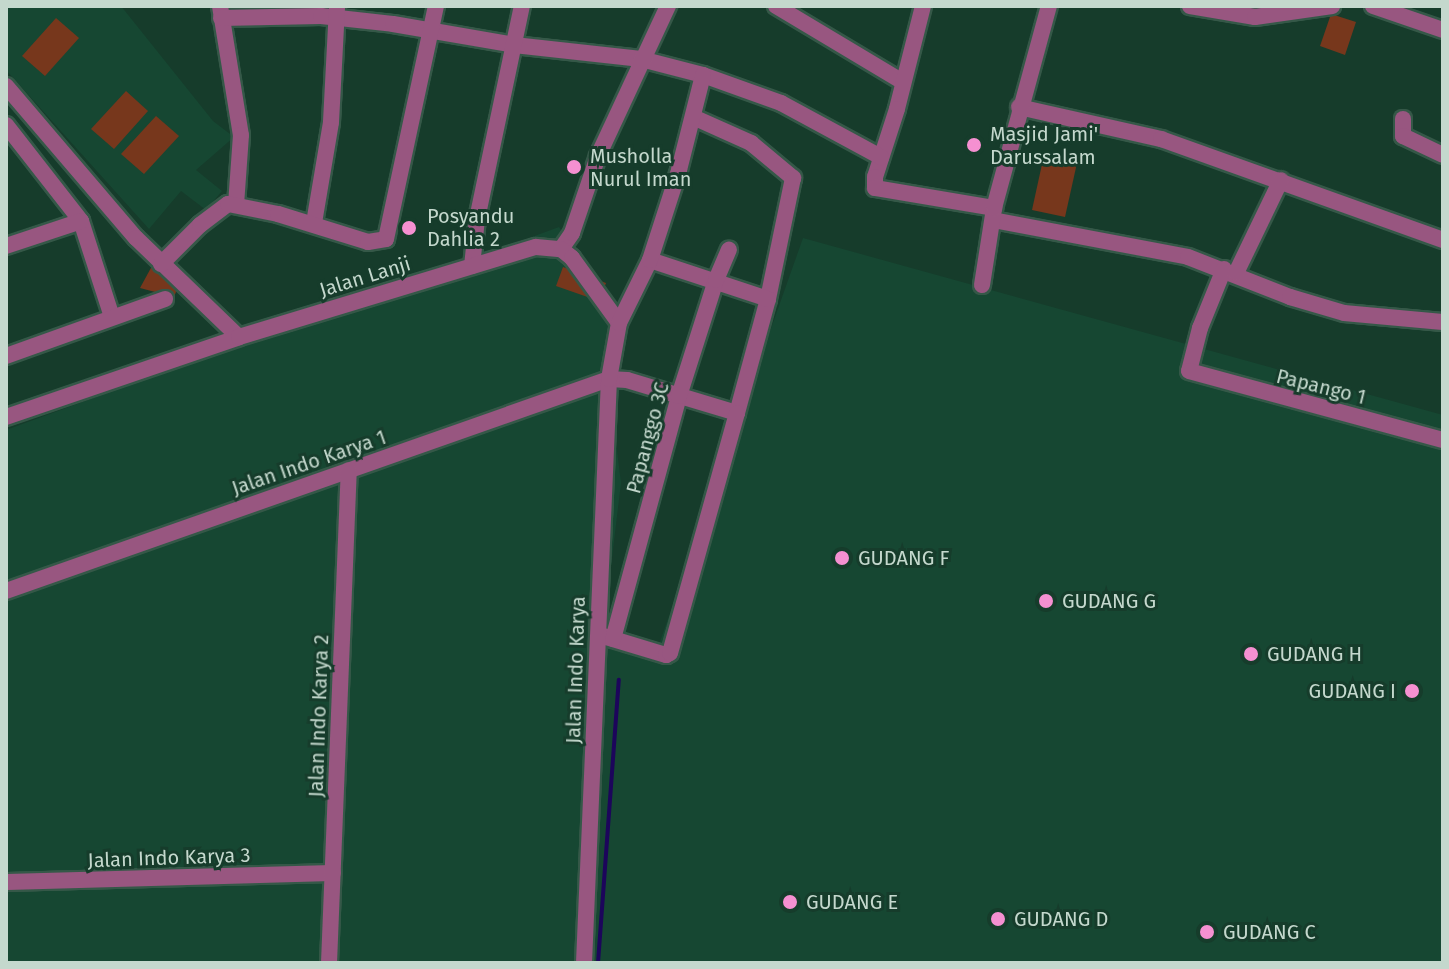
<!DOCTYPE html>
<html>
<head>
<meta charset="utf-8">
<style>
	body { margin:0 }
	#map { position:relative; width:1449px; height:969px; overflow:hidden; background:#163c2b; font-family:"Fira Sans",sans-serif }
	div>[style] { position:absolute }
	.built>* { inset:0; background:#164732 }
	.green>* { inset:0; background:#77371c }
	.stream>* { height:4px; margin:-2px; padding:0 2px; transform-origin:2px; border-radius:2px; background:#1c055b }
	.roads { filter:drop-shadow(2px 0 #355848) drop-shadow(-2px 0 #355848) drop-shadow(0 2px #355848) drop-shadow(0 -2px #355848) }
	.minor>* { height:16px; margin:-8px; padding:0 8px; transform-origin:8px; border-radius:8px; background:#985680 }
	.dots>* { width:22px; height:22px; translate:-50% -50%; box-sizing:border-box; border:4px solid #163c2b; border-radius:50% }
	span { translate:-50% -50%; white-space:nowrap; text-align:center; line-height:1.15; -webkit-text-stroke:6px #163c2b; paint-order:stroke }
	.poi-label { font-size:20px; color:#c4d8cd }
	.left { translate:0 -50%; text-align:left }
	.right { translate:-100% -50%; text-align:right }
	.street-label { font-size:20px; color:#c4d8cd }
	.frame { position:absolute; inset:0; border:8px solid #c4d8cd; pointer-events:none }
</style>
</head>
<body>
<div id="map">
	<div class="built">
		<div style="clip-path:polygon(6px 6px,121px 6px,213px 121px,234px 137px,196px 170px,222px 191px,206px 210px,181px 191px,149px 229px,6px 70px)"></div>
		<div style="clip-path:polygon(559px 227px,608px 302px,610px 393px,621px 483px,603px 633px,657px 650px,803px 238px,1443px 415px,1443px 963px,6px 963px,6px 430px)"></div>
	</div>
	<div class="green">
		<div style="clip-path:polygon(1331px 14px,1356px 22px,1345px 55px,1320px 46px)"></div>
		<div style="clip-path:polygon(56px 18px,79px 38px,45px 76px,22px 56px)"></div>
		<div style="clip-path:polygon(126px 91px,148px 111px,114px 149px,91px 129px)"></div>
		<div style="clip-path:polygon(156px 116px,179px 136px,144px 174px,121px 154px)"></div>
		<div style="clip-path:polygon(1044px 155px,1077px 163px,1065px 217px,1032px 210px)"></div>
		<div style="clip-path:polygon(152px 266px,179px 284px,174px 297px,140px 288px)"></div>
		<div style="clip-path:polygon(563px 267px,606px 283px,599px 301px,556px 286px)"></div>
	</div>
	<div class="stream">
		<div style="left:598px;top:963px;width:284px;rotate:-85.8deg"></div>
	</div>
	<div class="roads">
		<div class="minor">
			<div style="left:220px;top:6px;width:131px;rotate:80.8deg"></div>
			<div style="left:241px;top:135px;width:69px;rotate:94.1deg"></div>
			<div style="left:776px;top:6px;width:148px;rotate:30.9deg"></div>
			<div style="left:923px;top:6px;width:106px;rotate:104.2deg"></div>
			<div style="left:897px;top:109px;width:71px;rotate:107.9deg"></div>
			<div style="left:875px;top:177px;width:11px;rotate:90deg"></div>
			<div style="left:875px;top:188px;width:121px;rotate:9.5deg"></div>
			<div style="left:1190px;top:6px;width:66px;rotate:9.6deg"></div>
			<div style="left:1255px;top:17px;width:78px;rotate:-8.1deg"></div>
			<div style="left:1373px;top:6px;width:74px;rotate:18.9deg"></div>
			<div style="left:221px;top:18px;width:100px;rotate:-1.1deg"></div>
			<div style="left:321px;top:16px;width:72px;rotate:6.3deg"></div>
			<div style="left:393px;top:24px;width:123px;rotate:9.8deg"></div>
			<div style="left:514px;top:45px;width:128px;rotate:6.3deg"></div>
			<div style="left:641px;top:59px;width:64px;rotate:14.5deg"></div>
			<div style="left:703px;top:75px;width:83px;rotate:19.7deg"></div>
			<div style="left:781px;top:103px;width:114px;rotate:28.4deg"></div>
			<div style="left:6px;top:86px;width:200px;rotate:49.5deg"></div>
			<div style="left:136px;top:238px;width:143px;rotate:43.9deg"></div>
			<div style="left:1019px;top:107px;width:146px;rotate:12.7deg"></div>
			<div style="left:1161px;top:139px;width:300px;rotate:19.7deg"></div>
			<div style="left:693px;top:117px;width:64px;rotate:24.1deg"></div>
			<div style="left:751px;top:143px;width:55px;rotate:39.8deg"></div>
			<div style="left:793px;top:178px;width:124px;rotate:101.7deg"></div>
			<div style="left:1403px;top:119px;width:17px;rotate:90deg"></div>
			<div style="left:1403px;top:136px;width:44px;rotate:25.4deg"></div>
			<div style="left:6px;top:125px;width:122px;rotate:52deg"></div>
			<div style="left:81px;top:221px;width:101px;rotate:72.1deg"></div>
			<div style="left:993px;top:220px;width:198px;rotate:10.7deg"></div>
			<div style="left:1188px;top:257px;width:110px;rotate:21.4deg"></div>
			<div style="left:1290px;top:297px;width:56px;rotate:16.5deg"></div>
			<div style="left:1344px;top:313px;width:99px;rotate:5.2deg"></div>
			<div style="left:314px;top:223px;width:102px;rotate:-80.4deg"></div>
			<div style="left:331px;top:122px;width:116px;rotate:-87deg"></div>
			<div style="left:6px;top:246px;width:79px;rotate:-18.4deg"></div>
			<div style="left:561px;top:249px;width:19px;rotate:-55deg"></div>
			<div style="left:572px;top:233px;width:81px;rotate:-71.3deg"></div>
			<div style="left:598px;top:156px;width:166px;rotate:-65deg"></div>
			<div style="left:161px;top:264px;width:55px;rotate:-45deg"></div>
			<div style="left:200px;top:225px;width:35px;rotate:-37deg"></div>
			<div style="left:228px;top:204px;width:51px;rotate:11.3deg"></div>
			<div style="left:278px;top:214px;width:94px;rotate:17.3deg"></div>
			<div style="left:368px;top:242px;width:18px;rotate:-9deg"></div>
			<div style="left:386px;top:239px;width:238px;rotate:-77.9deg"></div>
			<div style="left:472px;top:266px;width:47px;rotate:-83.9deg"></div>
			<div style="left:477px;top:219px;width:218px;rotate:-78.1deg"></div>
			<div style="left:1224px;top:269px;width:64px;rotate:112.1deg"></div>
			<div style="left:1200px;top:328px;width:44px;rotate:104.3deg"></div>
			<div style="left:1189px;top:371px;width:263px;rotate:15.2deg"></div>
			<div style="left:1236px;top:273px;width:103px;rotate:-64.2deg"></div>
			<div style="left:982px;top:285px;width:78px;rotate:-81.1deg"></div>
			<div style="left:994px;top:208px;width:209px;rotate:-74.8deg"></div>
			<div style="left:6px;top:356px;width:169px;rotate:-19.7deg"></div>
			<div style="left:6px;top:417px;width:246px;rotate:-18.9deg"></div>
			<div style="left:239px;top:337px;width:310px;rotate:-16.9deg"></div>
			<div style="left:536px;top:247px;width:25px;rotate:5deg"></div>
			<div style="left:561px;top:249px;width:14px;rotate:39deg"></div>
			<div style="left:572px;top:258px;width:80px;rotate:54.1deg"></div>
			<div style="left:6px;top:591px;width:639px;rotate:-19.37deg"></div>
			<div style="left:609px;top:379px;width:18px;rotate:3deg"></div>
			<div style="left:627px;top:380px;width:115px;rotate:16.7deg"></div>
			<div style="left:737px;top:413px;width:118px;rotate:-74.8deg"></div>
			<div style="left:768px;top:299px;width:124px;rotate:-161.7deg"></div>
			<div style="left:603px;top:636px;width:66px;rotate:16.8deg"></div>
			<div style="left:666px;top:655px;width:4px;rotate:-27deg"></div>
			<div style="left:670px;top:653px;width:249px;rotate:-74.4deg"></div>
			<div style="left:613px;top:639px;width:252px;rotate:-74.8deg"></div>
			<div style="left:679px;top:396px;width:122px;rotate:-72.3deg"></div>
			<div style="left:716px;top:280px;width:33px;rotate:-67deg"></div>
			<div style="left:6px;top:882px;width:327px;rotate:-1.6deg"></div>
			<div style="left:329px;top:963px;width:493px;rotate:-87.7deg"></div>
			<div style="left:584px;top:963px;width:585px;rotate:-87.55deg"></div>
			<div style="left:609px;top:379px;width:57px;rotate:-79.9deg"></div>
			<div style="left:619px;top:323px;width:70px;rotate:-63.8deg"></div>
			<div style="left:650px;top:260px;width:95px;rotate:-72.1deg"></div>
			<div style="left:679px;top:170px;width:98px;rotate:-75.8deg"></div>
		</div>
	</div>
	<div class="dots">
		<div style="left:974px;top:145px;background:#f590d1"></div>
		<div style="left:574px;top:167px;background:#f590d1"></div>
		<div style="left:409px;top:228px;background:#f590d1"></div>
		<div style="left:842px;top:558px;background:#f590d1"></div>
		<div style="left:1046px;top:601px;background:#f590d1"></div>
		<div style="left:1251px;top:654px;background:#f590d1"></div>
		<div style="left:1412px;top:691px;background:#f590d1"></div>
		<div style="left:790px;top:902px;background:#f590d1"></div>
		<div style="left:998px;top:919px;background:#f590d1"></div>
		<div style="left:1207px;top:932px;background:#f590d1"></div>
	</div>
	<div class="poi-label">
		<span class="left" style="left:990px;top:146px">Masjid Jami'<br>Darussalam</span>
		<span class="left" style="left:590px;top:168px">Musholla<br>Nurul Iman</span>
		<span class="left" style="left:427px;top:228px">Posyandu<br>Dahlia 2</span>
		<span class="left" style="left:858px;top:558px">GUDANG F</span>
		<span class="left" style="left:1062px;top:601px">GUDANG G</span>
		<span class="left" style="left:1267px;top:654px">GUDANG H</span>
		<span class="right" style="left:1396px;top:691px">GUDANG I</span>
		<span class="left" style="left:806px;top:902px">GUDANG E</span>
		<span class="left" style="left:1014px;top:919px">GUDANG D</span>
		<span class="left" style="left:1223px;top:932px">GUDANG C</span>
	</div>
	<div class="street-label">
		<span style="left:365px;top:277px;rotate:-17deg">Jalan Lanji</span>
		<span style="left:1321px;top:387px;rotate:14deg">Papango 1</span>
		<span style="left:648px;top:438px;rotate:-75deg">Papanggo 3C</span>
		<span style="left:309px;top:463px;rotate:-19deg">Jalan Indo Karya 1</span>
		<span style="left:576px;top:670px;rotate:-88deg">Jalan Indo Karya</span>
		<span style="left:319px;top:716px;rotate:-88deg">Jalan Indo Karya 2</span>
		<span style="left:169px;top:858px;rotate:-2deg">Jalan Indo Karya 3</span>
	</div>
	<div class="frame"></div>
</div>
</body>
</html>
